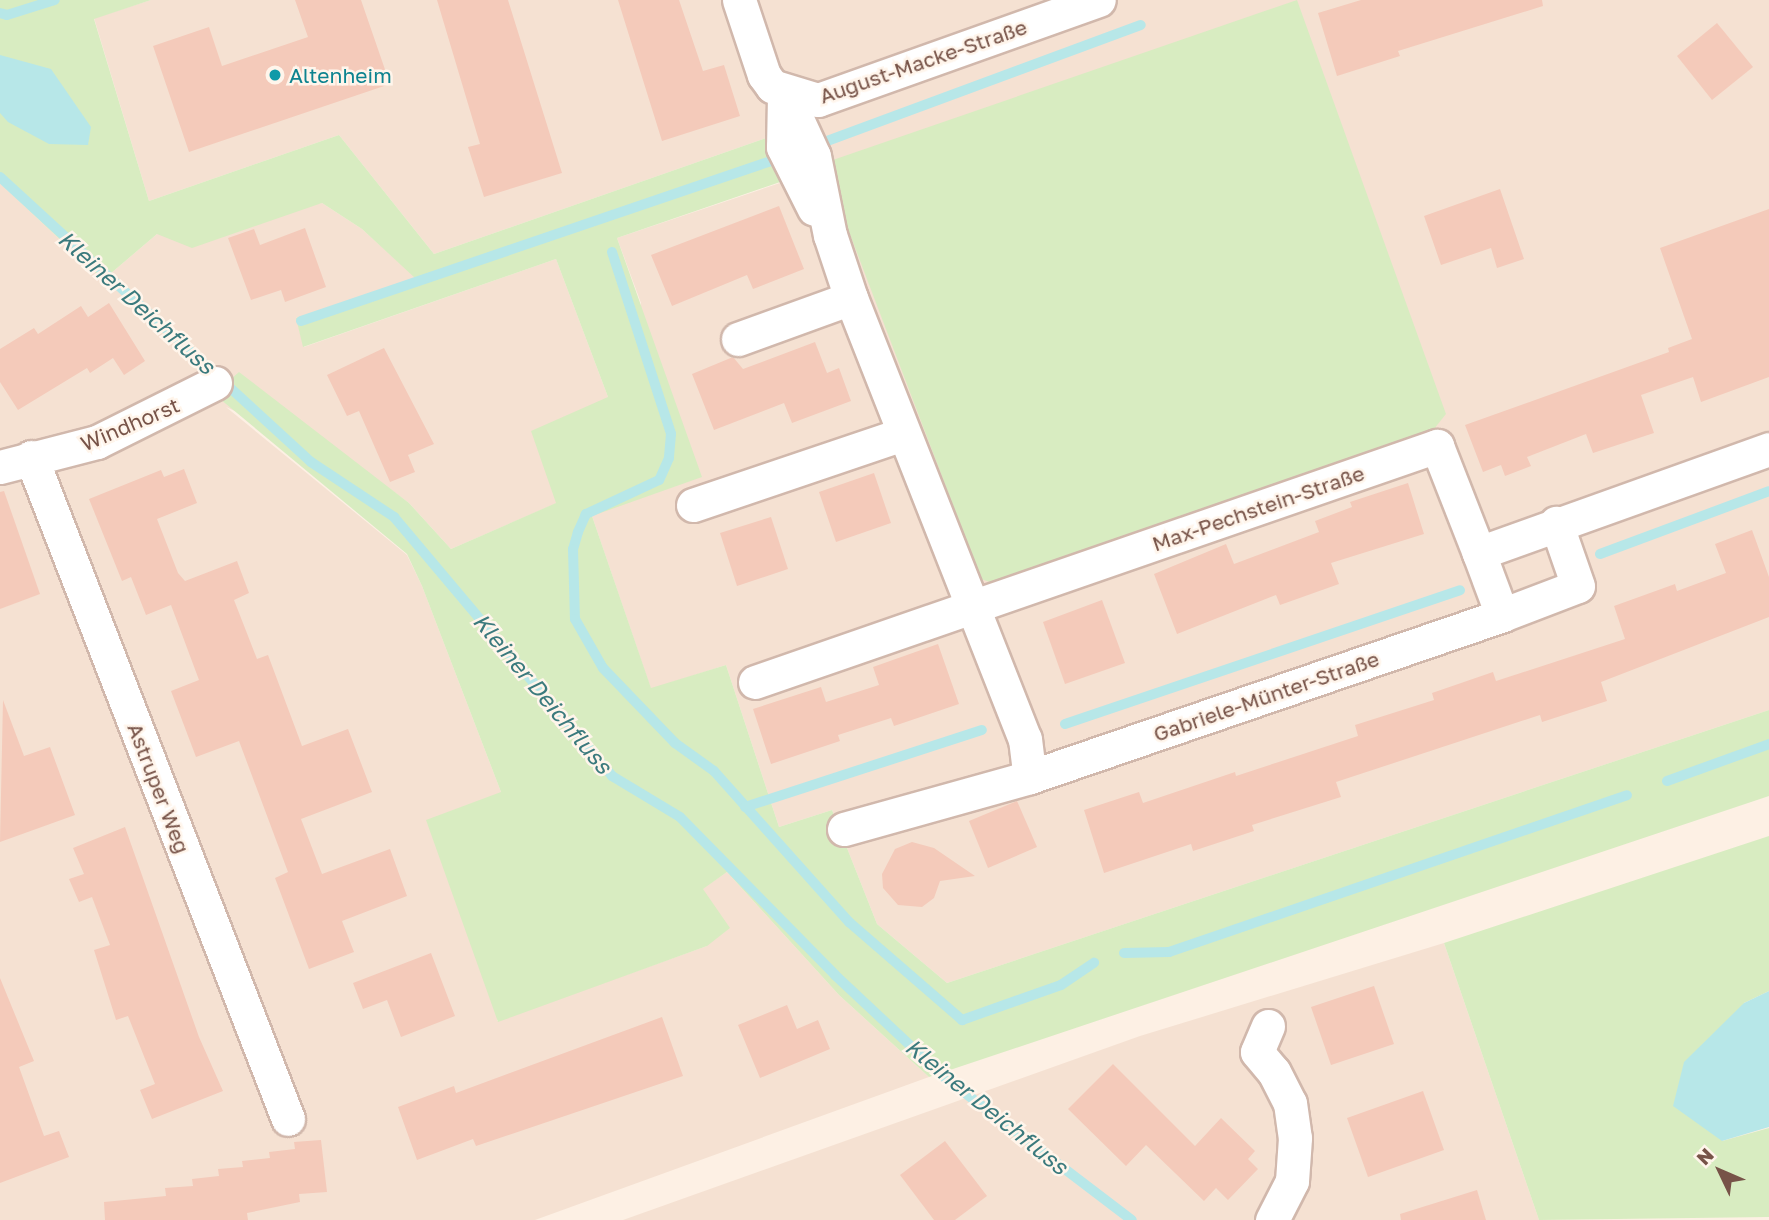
<!DOCTYPE html>
<html>
<head>
<meta charset="utf-8">
<style>
	body { margin:0 }
	#map { position:relative; width:1769px; height:1220px; overflow:hidden; background:#fdf0e4; font-family:"Golos Text",sans-serif }
	div>[style] { position:absolute }
	.residential>* { inset:0; background:#f5e1d2 }
	.green>* { inset:0; background:#d8ecc1 }
	.water>* { inset:0; background:#b7e7e8 }
	.stream>* { height:10px; margin:-5px; padding:0 5px; transform-origin:5px; border-radius:5px; background:#b7e7e8 }
	.building>* { inset:0; background:#f4caba }
	.roads { filter:drop-shadow(2px 0 #d1b8ac) drop-shadow(-2px 0 #d1b8ac) drop-shadow(0 2px #d1b8ac) drop-shadow(0 -2px #d1b8ac) }
	.minor>* { height:33px; margin:-16.5px; padding:0 16.5px; transform-origin:16.5px; border-radius:16.5px; background:#fff }
	.dots>* { width:19px; height:19px; translate:-50% -50%; box-sizing:border-box; border:4px solid #fff5eb; border-radius:50% }
	span { translate:-50% -50%; white-space:nowrap; text-align:center; line-height:1.15; -webkit-text-stroke:5px #fff5eb; paint-order:stroke }
	.street-label { font-size:21px; color:#775348 }
	.culture-label { font-size:21px; color:#0d838f }
	.left { translate:0 -50%; text-align:left }
	.water-label { font-size:23px; color:#3b7a7d; font-style:italic }
	.north { position:absolute; left:1685px; top:1136px; width:70px; height:70px; -webkit-text-stroke:5px #fff5eb; paint-order:stroke; rotate:314deg; font-size:19px; font-weight:700; line-height:28px; text-align:center; color:#775348 }
	.north::after { content:''; display:block; margin:auto; width:24px; height:32px; background:#775348; clip-path:polygon(50% 0,100% 100%,50% 72%,0 100%) }
</style>
</head>
<body>
<div id="map">
	<div class="residential">
		<div style="clip-path:polygon(151px 0,1769px 0,1769px 710px,947px 983px,877px 924px,832px 810px,779px 827px,726px 665px,651px 689px,592px 516px,641px 303px,617px 238px,783px 182px,766px 138px,434px 254px,339px 135px,149px 201px,94px 18px)"></div>
		<div style="clip-path:polygon(0 183px,103px 280px,157px 234px,322px 203px,362px 229px,416px 278px,296px 318px,304px 347px,556px 259px,608px 397px,557px 503px,451px 549px,409px 503px,363px 469px,226px 407px,407px 555px,422px 586px,501px 792px,497px 1021px,707px 946px,702px 889px,727px 872px,839px 995px,929px 1077px,535px 1220px,0 1220px)"></div>
		<div style="clip-path:polygon(1444px 943px,1539px 1220px,623px 1220px,1140px 1036px)"></div>
	</div>
	<div class="green">
		<div style="clip-path:polygon(0 0,151px 0,94px 19px,149px 201px,339px 135px,434px 254px,766px 138px,783px 181px,617px 238px,702px 477px,592px 516px,651px 688px,726px 665px,779px 827px,832px 810px,877px 924px,947px 983px,1769px 710px,1769px 796px,929px 1077px,839px 995px,727px 872px,703px 889px,730px 928px,707px 946px,498px 1022px,426px 820px,501px 792px,422px 586px,407px 554px,214px 394px,239px 372px,409px 503px,451px 549px,556px 503px,531px 431px,608px 397px,556px 259px,303px 347px,296px 318px,415px 278px,362px 229px,322px 203px,192px 248px,157px 234px,103px 280px,0 183px)"></div>
		<div style="clip-path:polygon(1297px 0,1446px 414px,1426px 439px,998px 585px,981px 579px,835px 195px,827px 162px)"></div>
		<div style="clip-path:polygon(1769px 836px,1769px 991px,1744px 1003px,1722px 1141px,1769px 1128px,1769px 1217px,1539px 1220px,1444px 943px)"></div>
	</div>
	<div class="water">
		<div style="clip-path:polygon(0 55px,51px 69px,91px 127px,88px 145px,49px 144px,8px 122px,0 113px)"></div>
		<div style="clip-path:polygon(1769px 991px,1769px 1127px,1722px 1141px,1673px 1106px,1684px 1062px,1744px 1003px)"></div>
	</div>
	<div class="stream">
		<div style="left:0;top:13px;width:7px;rotate:16deg"></div>
		<div style="left:7px;top:15px;width:50px;rotate:-17.4deg"></div>
		<div style="left:819px;top:144px;width:343px;rotate:-20.3deg"></div>
		<div style="left:0;top:177px;width:422px;rotate:42.5deg"></div>
		<div style="left:311px;top:462px;width:100px;rotate:33.5deg"></div>
		<div style="left:394px;top:517px;width:339px;rotate:49.9deg"></div>
		<div style="left:612px;top:776px;width:79px;rotate:31.1deg"></div>
		<div style="left:680px;top:817px;width:221px;rotate:45.5deg"></div>
		<div style="left:835px;top:975px;width:149px;rotate:43.1deg"></div>
		<div style="left:944px;top:1077px;width:236px;rotate:37.3deg"></div>
		<div style="left:612px;top:252px;width:191px;rotate:72deg"></div>
		<div style="left:671px;top:434px;width:24px;rotate:95deg"></div>
		<div style="left:669px;top:458px;width:24px;rotate:114deg"></div>
		<div style="left:659px;top:480px;width:81px;rotate:155deg"></div>
		<div style="left:586px;top:514px;width:20px;rotate:114deg"></div>
		<div style="left:578px;top:532px;width:18px;rotate:106deg"></div>
		<div style="left:573px;top:549px;width:70px;rotate:88.4deg"></div>
		<div style="left:575px;top:619px;width:56px;rotate:60.3deg"></div>
		<div style="left:603px;top:668px;width:104px;rotate:46.2deg"></div>
		<div style="left:675px;top:743px;width:48px;rotate:35.7deg"></div>
		<div style="left:714px;top:771px;width:203px;rotate:48.2deg"></div>
		<div style="left:849px;top:922px;width:150px;rotate:40.9deg"></div>
		<div style="left:962px;top:1020px;width:105px;rotate:-19.5deg"></div>
		<div style="left:1061px;top:985px;width:40px;rotate:-34deg"></div>
		<div style="left:301px;top:321px;width:496px;rotate:-18.8deg"></div>
		<div style="left:1600px;top:554px;width:180px;rotate:-20.4deg"></div>
		<div style="left:1065px;top:724px;width:417px;rotate:-18.7deg"></div>
		<div style="left:1667px;top:781px;width:109px;rotate:-19.9deg"></div>
		<div style="left:745px;top:807px;width:249px;rotate:-18deg"></div>
		<div style="left:1124px;top:953px;width:45px;rotate:-1.3deg"></div>
		<div style="left:1169px;top:952px;width:484px;rotate:-18.9deg"></div>
	</div>
	<div class="building">
		<div style="clip-path:polygon(295px 0,361px 0,390px 84px,189px 152px,153px 46px,209px 27px,222px 66px,308px 37px)"></div>
		<div style="clip-path:polygon(437px 0,508px 0,562px 173px,484px 197px,468px 147px,480px 144px)"></div>
		<div style="clip-path:polygon(618px 0,679px 0,703px 71px,724px 65px,740px 116px,662px 141px)"></div>
		<div style="clip-path:polygon(1361px 0,1542px 0,1543px 6px,1398px 51px,1400px 56px,1337px 76px,1318px 13px)"></div>
		<div style="clip-path:polygon(1717px 23px,1753px 67px,1712px 100px,1677px 56px)"></div>
		<div style="clip-path:polygon(1500px 189px,1524px 259px,1497px 268px,1491px 248px,1441px 265px,1424px 216px)"></div>
		<div style="clip-path:polygon(779px 206px,804px 269px,753px 289px,747px 275px,672px 306px,651px 255px)"></div>
		<div style="clip-path:polygon(1769px 209px,1769px 377px,1701px 402px,1693px 377px,1641px 395px,1654px 433px,1593px 453px,1586px 434px,1527px 457px,1531px 466px,1505px 476px,1501px 465px,1483px 472px,1465px 425px,1669px 352px,1668px 348px,1692px 339px,1660px 248px)"></div>
		<div style="clip-path:polygon(305px 228px,326px 287px,285px 302px,281px 290px,251px 300px,228px 238px,254px 229px,260px 245px)"></div>
		<div style="clip-path:polygon(109px 303px,145px 361px,124px 375px,113px 358px,90px 373px,87px 368px,18px 410px,0 382px,0 349px,34px 328px,38px 334px,81px 306px,88px 317px)"></div>
		<div style="clip-path:polygon(815px 342px,827px 373px,839px 368px,851px 401px,792px 423px,784px 403px,714px 430px,692px 374px,733px 357px,743px 369px)"></div>
		<div style="clip-path:polygon(384px 348px,434px 444px,408px 455px,415px 472px,390px 482px,359px 411px,347px 416px,327px 375px)"></div>
		<div style="clip-path:polygon(184px 469px,197px 503px,157px 519px,178px 573px,185px 581px,237px 561px,249px 593px,234px 600px,257px 659px,268px 655px,302px 746px,348px 729px,372px 792px,301px 819px,322px 874px,390px 849px,407px 896px,342px 921px,354px 952px,309px 969px,275px 878px,288px 872px,239px 741px,196px 757px,171px 691px,199px 680px,171px 605px,146px 615px,131px 577px,122px 581px,89px 499px,161px 470px,164px 477px)"></div>
		<div style="clip-path:polygon(874px 473px,891px 523px,836px 542px,819px 492px)"></div>
		<div style="clip-path:polygon(1408px 483px,1424px 534px,1331px 563px,1339px 584px,1280px 605px,1276px 595px,1177px 634px,1154px 574px,1226px 544px,1234px 564px,1319px 532px,1315px 521px,1352px 507px,1350px 502px)"></div>
		<div style="clip-path:polygon(4px 491px,40px 594px,0 609px,0 492px)"></div>
		<div style="clip-path:polygon(771px 517px,788px 569px,737px 586px,720px 533px)"></div>
		<div style="clip-path:polygon(1752px 530px,1769px 577px,1769px 617px,1601px 682px,1607px 701px,1542px 722px,1540px 715px,1336px 782px,1341px 797px,1252px 825px,1254px 831px,1193px 851px,1191px 844px,1104px 873px,1084px 810px,1139px 792px,1143px 803px,1235px 772px,1236px 776px,1358px 736px,1355px 725px,1434px 700px,1432px 693px,1493px 672px,1496px 681px,1625px 639px,1614px 606px,1675px 584px,1677px 591px,1726px 573px,1715px 544px)"></div>
		<div style="clip-path:polygon(1102px 600px,1125px 663px,1065px 684px,1043px 622px)"></div>
		<div style="clip-path:polygon(938px 644px,959px 704px,894px 726px,891px 718px,838px 735px,840px 741px,771px 764px,753px 709px,821px 687px,826px 702px,879px 685px,873px 667px)"></div>
		<div style="clip-path:polygon(3px 700px,24px 756px,50px 747px,75px 815px,0 842px)"></div>
		<div style="clip-path:polygon(1017px 801px,1037px 847px,988px 868px,969px 821px)"></div>
		<div style="clip-path:polygon(125px 827px,199px 1037px,223px 1091px,152px 1119px,140px 1090px,155px 1084px,128px 1016px,116px 1020px,94px 950px,110px 945px,92px 897px,79px 902px,69px 879px,84px 874px,73px 848px)"></div>
		<div style="clip-path:polygon(912px 842px,934px 848px,975px 876px,940px 881px,934px 898px,922px 907px,898px 905px,883px 888px,882px 874px,895px 849px)"></div>
		<div style="clip-path:polygon(431px 953px,455px 1016px,401px 1037px,387px 1000px,363px 1009px,353px 983px)"></div>
		<div style="clip-path:polygon(0 978px,34px 1061px,19px 1067px,44px 1136px,59px 1131px,69px 1157px,0 1183px)"></div>
		<div style="clip-path:polygon(1374px 986px,1394px 1044px,1331px 1065px,1311px 1007px)"></div>
		<div style="clip-path:polygon(787px 1005px,797px 1029px,818px 1020px,830px 1049px,760px 1078px,738px 1025px)"></div>
		<div style="clip-path:polygon(662px 1017px,683px 1076px,476px 1146px,473px 1139px,417px 1160px,398px 1107px,454px 1086px,456px 1093px)"></div>
		<div style="clip-path:polygon(1113px 1064px,1195px 1146px,1221px 1118px,1255px 1151px,1248px 1159px,1258px 1169px,1228px 1200px,1216px 1188px,1204px 1201px,1146px 1145px,1126px 1166px,1068px 1109px)"></div>
		<div style="clip-path:polygon(1423px 1091px,1444px 1150px,1368px 1177px,1347px 1118px)"></div>
		<div style="clip-path:polygon(321px 1140px,327px 1192px,299px 1194px,300px 1202px,247px 1213px,248px 1220px,105px 1220px,104px 1202px,166px 1196px,165px 1188px,193px 1186px,192px 1179px,219px 1176px,218px 1169px,243px 1167px,242px 1161px,270px 1158px,269px 1152px,295px 1149px,294px 1142px)"></div>
		<div style="clip-path:polygon(945px 1141px,987px 1196px,955px 1220px,934px 1220px,900px 1175px)"></div>
		<div style="clip-path:polygon(1477px 1190px,1486px 1220px,1401px 1220px,1400px 1214px)"></div>
	</div>
	<div class="roads">
		<div class="minor">
			<div style="left:739px;top:0;width:79px;rotate:71.6deg"></div>
			<div style="left:764px;top:75px;width:14px;rotate:54deg"></div>
			<div style="left:772px;top:86px;width:48px;rotate:16.9deg"></div>
			<div style="left:818px;top:100px;width:298px;rotate:-19.6deg"></div>
			<div style="left:785px;top:93px;width:69px;rotate:65.3deg"></div>
			<div style="left:814px;top:156px;width:81px;rotate:78.6deg"></div>
			<div style="left:830px;top:235px;width:66px;rotate:71.6deg"></div>
			<div style="left:851px;top:298px;width:474px;rotate:68.5deg"></div>
			<div style="left:1025px;top:739px;width:38px;rotate:83deg"></div>
			<div style="left:784px;top:96px;width:51px;rotate:91.1deg"></div>
			<div style="left:783px;top:147px;width:69px;rotate:63.4deg"></div>
			<div style="left:738px;top:339px;width:120px;rotate:-19.9deg"></div>
			<div style="left:31px;top:457px;width:710px;rotate:68.78deg"></div>
			<div style="left:0;top:467px;width:100px;rotate:-14.5deg"></div>
			<div style="left:97px;top:442px;width:132px;rotate:-26.6deg"></div>
			<div style="left:693px;top:505px;width:222px;rotate:-18.7deg"></div>
			<div style="left:1502px;top:615px;width:81px;rotate:-20.9deg"></div>
			<div style="left:1578px;top:586px;width:67px;rotate:-109.2deg"></div>
			<div style="left:755px;top:682px;width:722px;rotate:-19.09deg"></div>
			<div style="left:1437px;top:446px;width:115px;rotate:68.6deg"></div>
			<div style="left:844px;top:829px;width:193px;rotate:-15.6deg"></div>
			<div style="left:1030px;top:777px;width:499px;rotate:-18.9deg"></div>
			<div style="left:1502px;top:615px;width:66px;rotate:-110.4deg"></div>
			<div style="left:1479px;top:553px;width:308px;rotate:-19.7deg"></div>
			<div style="left:1268px;top:1026px;width:28px;rotate:113deg"></div>
			<div style="left:1257px;top:1052px;width:26px;rotate:50deg"></div>
			<div style="left:1274px;top:1072px;width:35px;rotate:63deg"></div>
			<div style="left:1290px;top:1103px;width:35px;rotate:82deg"></div>
			<div style="left:1295px;top:1138px;width:43px;rotate:94deg"></div>
			<div style="left:1292px;top:1181px;width:44px;rotate:117.1deg"></div>
		</div>
	</div>
	<div class="dots">
		<div style="left:275px;top:75px;background:#0f9aa8"></div>
	</div>
	<div class="street-label">
		<span style="left:923px;top:61px;rotate:-19deg">August-Macke-Straße</span>
		<span style="left:130px;top:424px;rotate:-23deg">Windhorst</span>
		<span style="left:1258px;top:508px;rotate:-19deg">Max-Pechstein-Straße</span>
		<span style="left:1266px;top:696px;rotate:-19deg">Gabriele-Münter-Straße</span>
		<span style="left:159px;top:788px;rotate:69deg">Astruper Weg</span>
	</div>
	<div class="culture-label">
		<span class="left" style="left:289px;top:75px">Altenheim</span>
	</div>
	<div class="water-label">
		<span style="left:137px;top:302px;rotate:42deg">Kleiner Deichfluss</span>
		<span style="left:543px;top:693px;rotate:50deg">Kleiner Deichfluss</span>
		<span style="left:987px;top:1106px;rotate:39deg">Kleiner Deichfluss</span>
	</div>
	<div class="north">N</div>
</div>
</body>
</html>
